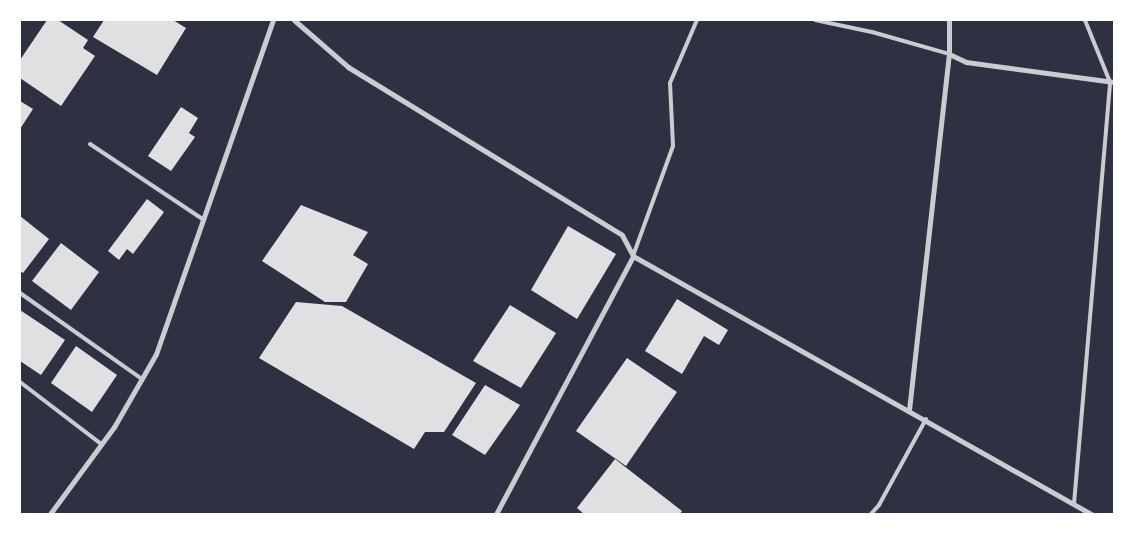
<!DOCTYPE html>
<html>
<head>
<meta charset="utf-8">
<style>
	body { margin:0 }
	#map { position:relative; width:1134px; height:534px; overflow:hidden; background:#2d3142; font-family:Ubuntu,sans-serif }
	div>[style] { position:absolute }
	.building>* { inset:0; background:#e0e0e3 }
	.service>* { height:4px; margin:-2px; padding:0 2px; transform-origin:2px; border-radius:2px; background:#caccd0 }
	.minor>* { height:5px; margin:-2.5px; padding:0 2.5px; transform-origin:2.5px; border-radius:2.5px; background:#caccd0 }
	span { translate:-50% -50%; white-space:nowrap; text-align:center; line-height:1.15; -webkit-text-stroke:5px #fff; paint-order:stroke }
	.frame { position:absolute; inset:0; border:21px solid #fff; pointer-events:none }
</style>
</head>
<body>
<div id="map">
	<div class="building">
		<div style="clip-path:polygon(47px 20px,58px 20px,88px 40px,83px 48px,95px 56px,61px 106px,20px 78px,20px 60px)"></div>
		<div style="clip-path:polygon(104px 20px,173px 20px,186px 28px,157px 75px,93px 37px)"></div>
		<div style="clip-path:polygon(20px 101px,33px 109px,20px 129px)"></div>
		<div style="clip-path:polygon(181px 107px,198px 118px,189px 133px,195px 137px,171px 171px,148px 156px)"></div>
		<div style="clip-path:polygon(147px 199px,164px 212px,133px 254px,127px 249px,119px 260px,108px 251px)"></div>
		<div style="clip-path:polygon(301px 205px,368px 232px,353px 255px,368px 264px,346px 302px,325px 302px,262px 261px)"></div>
		<div style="clip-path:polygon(20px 216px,49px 239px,23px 273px,20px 271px)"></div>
		<div style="clip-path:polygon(568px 226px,616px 254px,577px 319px,531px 290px)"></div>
		<div style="clip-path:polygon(61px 243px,99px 272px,71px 310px,32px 281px)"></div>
		<div style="clip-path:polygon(677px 299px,728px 330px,719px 345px,704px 336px,682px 374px,645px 351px)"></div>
		<div style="clip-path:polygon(296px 302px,342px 306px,476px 383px,444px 432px,425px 432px,414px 449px,259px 358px)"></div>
		<div style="clip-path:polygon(510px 305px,556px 333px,521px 388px,473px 361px)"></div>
		<div style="clip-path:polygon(20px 310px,65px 340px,41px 375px,20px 361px)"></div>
		<div style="clip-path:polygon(76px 346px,117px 375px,92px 412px,51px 383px)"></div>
		<div style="clip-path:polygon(627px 358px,677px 392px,626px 466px,576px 431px)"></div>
		<div style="clip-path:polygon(485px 385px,520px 405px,485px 455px,452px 435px)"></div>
		<div style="clip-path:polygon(615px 459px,682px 511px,680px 514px,584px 514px,577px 508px)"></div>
	</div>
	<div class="service">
		<div style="left:815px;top:20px;width:58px;rotate:11.9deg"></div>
		<div style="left:872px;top:32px;width:80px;rotate:15.9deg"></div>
		<div style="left:90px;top:144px;width:137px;rotate:33.7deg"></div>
		<div style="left:633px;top:256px;width:117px;rotate:-70deg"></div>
		<div style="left:673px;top:146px;width:63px;rotate:-92.7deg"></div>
		<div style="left:670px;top:83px;width:69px;rotate:-66.8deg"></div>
		<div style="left:20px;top:293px;width:149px;rotate:35.2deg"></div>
		<div style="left:20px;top:382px;width:102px;rotate:37.4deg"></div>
		<div style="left:1074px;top:504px;width:424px;rotate:-85.1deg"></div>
		<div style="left:1110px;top:82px;width:67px;rotate:-112deg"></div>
		<div style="left:871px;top:514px;width:12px;rotate:-48deg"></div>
		<div style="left:879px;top:505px;width:98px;rotate:-61.3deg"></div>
	</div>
	<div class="minor">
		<div style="left:294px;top:20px;width:72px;rotate:41deg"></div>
		<div style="left:348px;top:67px;width:321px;rotate:31.5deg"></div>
		<div style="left:622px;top:235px;width:24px;rotate:62deg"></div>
		<div style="left:633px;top:256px;width:526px;rotate:29.39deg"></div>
		<div style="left:949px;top:54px;width:19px;rotate:25deg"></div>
		<div style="left:966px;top:62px;width:149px;rotate:7.7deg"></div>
		<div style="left:909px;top:410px;width:358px;rotate:-83.6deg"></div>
		<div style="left:949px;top:54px;width:34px;rotate:-90deg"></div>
		<div style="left:50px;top:514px;width:108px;rotate:-53.7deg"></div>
		<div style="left:114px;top:427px;width:84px;rotate:-60.1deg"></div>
		<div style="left:156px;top:354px;width:354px;rotate:-70.7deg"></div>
		<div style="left:496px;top:514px;width:292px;rotate:-62deg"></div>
	</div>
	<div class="frame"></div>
</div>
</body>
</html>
